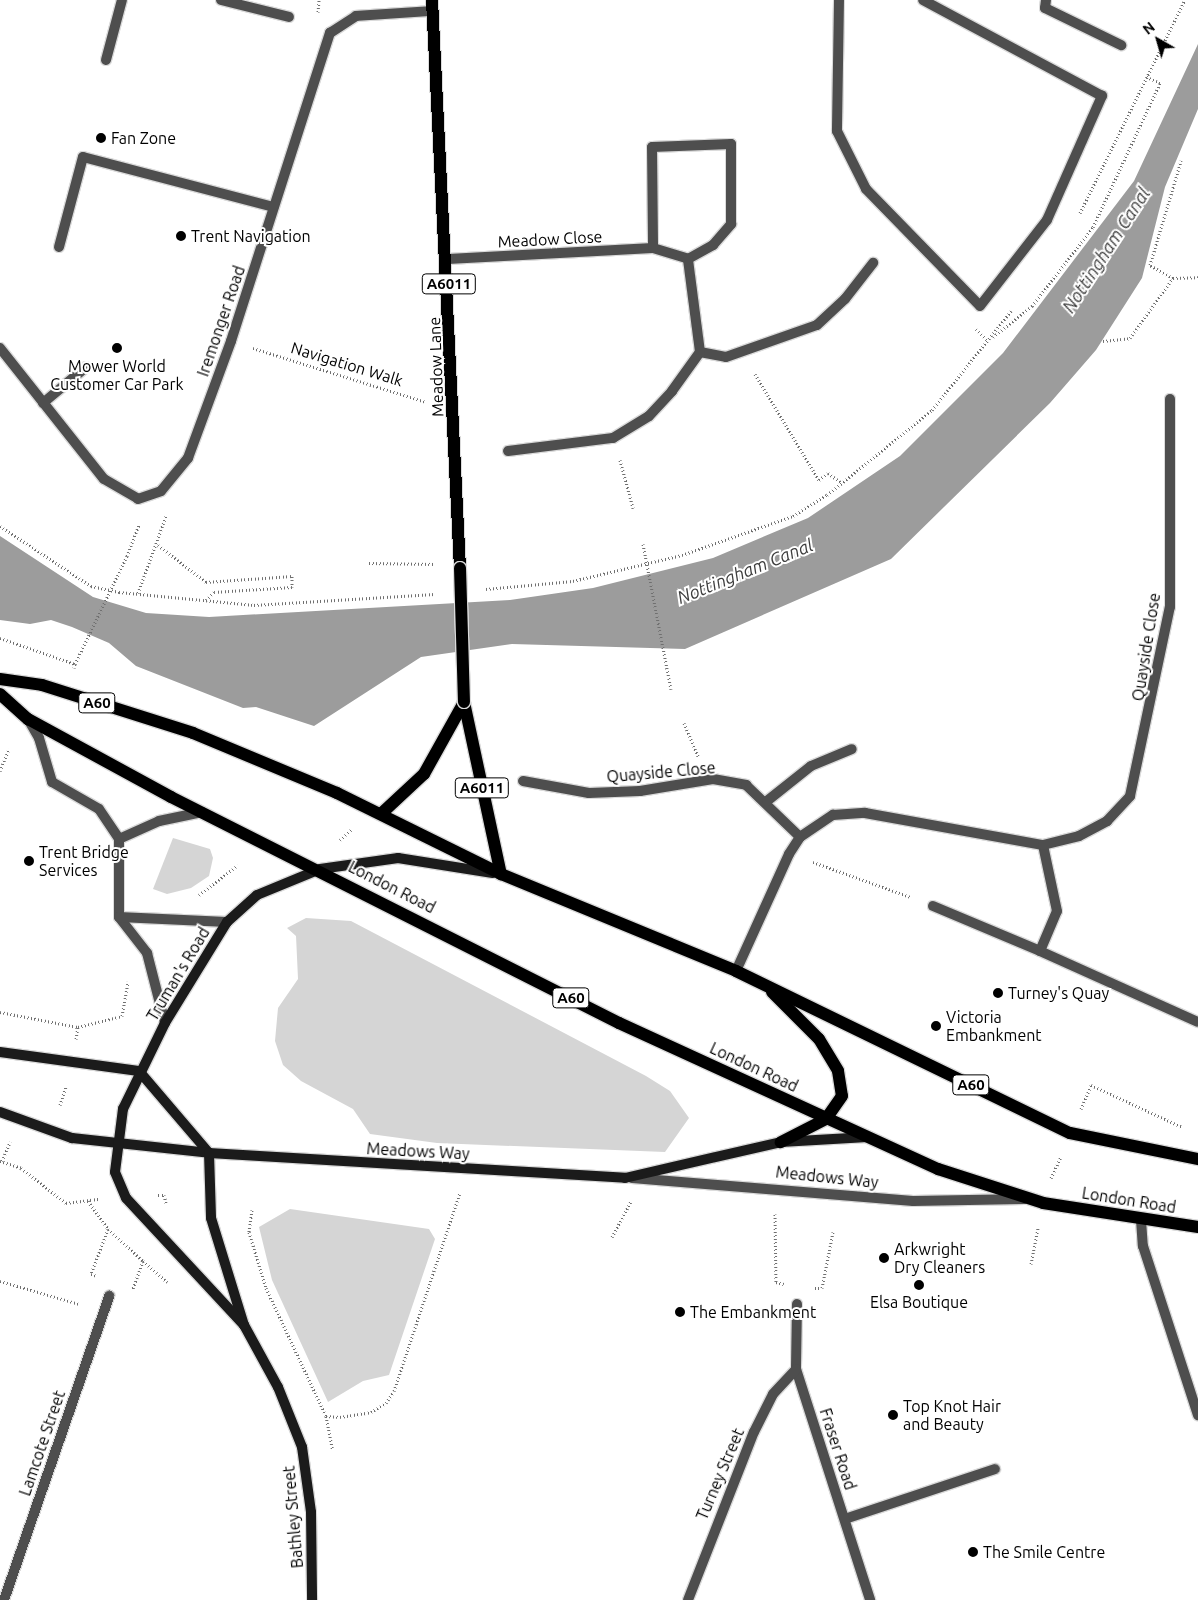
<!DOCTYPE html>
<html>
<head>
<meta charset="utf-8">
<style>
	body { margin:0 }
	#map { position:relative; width:1198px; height:1600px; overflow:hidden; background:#fff; font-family:Ubuntu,sans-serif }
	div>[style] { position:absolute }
	.green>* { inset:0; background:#d5d5d5 }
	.water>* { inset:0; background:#9c9c9c }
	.path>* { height:3px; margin-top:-1.5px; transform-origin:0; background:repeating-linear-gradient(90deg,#707070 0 1px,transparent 0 3.5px) }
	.roads { filter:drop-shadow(1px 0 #dbdbdb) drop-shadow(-1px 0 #dbdbdb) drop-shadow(0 1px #dbdbdb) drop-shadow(0 -1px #dbdbdb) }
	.lane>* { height:10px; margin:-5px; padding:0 5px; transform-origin:5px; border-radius:5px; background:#4e4e4e }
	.street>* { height:10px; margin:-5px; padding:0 5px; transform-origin:5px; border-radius:5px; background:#4e4e4e }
	.secondary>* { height:10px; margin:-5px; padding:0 5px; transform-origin:5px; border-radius:5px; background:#1b1b1b }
	.primary>* { height:12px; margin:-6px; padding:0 6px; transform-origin:6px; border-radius:6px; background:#000 }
	.path-bridge>* { height:3px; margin-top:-1.5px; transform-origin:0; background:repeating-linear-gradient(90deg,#707070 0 1px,transparent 0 3.5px) }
	.bridges { filter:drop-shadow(1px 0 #dbdbdb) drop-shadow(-1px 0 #dbdbdb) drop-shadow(0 1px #dbdbdb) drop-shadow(0 -1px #dbdbdb) }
	.primary-bridge>* { height:12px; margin:-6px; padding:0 6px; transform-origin:6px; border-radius:6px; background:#000 }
	.dots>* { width:14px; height:14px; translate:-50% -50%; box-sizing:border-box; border:2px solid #fff; border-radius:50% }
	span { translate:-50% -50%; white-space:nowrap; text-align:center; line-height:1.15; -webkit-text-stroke:4px #fff; paint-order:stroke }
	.shield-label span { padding:1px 4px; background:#fff; border:1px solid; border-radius:4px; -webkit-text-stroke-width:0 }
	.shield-label { font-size:15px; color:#000; font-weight:700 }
	.poi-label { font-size:16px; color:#000 }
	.left { translate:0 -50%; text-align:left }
	.street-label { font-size:16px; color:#000 }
	.water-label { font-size:18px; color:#3d3d3d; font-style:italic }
	.north { position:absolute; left:1133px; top:15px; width:50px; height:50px; -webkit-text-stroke:4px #fff; paint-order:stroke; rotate:322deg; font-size:14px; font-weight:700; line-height:20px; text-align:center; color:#000 }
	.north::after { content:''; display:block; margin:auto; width:18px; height:22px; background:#000; clip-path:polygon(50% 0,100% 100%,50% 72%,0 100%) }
</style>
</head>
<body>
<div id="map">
	<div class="green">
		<div style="clip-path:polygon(173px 838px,210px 849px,213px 858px,209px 876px,191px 888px,167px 894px,153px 889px)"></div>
		<div style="clip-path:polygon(306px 918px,351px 921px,646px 1076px,670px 1091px,689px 1118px,665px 1152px,437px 1143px,370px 1134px,353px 1109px,301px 1081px,283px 1065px,275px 1041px,278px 1008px,298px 979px,296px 936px,287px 928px)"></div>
		<div style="clip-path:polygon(290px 1209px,429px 1229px,435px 1239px,389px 1375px,363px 1381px,328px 1402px,272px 1280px,259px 1227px)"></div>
	</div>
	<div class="water">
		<div style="clip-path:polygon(1198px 44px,1198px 109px,1165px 187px,1142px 278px,1096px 350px,1050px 403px,891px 559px,685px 649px,512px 644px,421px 657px,314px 726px,256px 707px,243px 708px,136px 666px,109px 643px,72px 627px,51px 620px,30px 624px,0 620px,0 536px,93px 597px,146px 613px,209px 617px,510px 600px,593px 588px,713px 558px,808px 518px,900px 456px,1003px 353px,1134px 181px)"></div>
	</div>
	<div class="path">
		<div style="left:318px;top:12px;width:12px;rotate:-85deg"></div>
		<div style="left:1080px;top:213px;width:237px;rotate:-63.8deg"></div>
		<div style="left:1173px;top:278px;width:26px;rotate:-151deg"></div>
		<div style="left:1150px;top:265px;width:109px;rotate:-73.4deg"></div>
		<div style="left:976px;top:329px;width:17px;rotate:45deg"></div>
		<div style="left:993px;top:337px;width:50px;rotate:-38.5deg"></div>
		<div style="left:1032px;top:306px;width:100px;rotate:-52.3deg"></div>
		<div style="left:1093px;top:227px;width:159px;rotate:-65deg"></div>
		<div style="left:1160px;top:83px;width:17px;rotate:-155deg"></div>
		<div style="left:1103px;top:341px;width:27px;rotate:-6deg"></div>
		<div style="left:1130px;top:338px;width:74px;rotate:-54.4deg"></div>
		<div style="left:1173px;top:278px;width:25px;rotate:-2deg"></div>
		<div style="left:253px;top:348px;width:181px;rotate:17.3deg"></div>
		<div style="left:755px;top:374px;width:124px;rotate:58.9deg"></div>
		<div style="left:819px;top:480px;width:11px;rotate:-38deg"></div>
		<div style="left:828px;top:473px;width:17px;rotate:36deg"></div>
		<div style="left:620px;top:460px;width:50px;rotate:74.8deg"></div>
		<div style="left:0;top:526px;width:109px;rotate:33.4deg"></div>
		<div style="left:91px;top:586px;width:29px;rotate:12deg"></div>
		<div style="left:119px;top:592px;width:136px;rotate:5.5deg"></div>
		<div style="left:254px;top:605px;width:181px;rotate:-3.5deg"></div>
		<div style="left:158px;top:545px;width:61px;rotate:37.6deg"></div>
		<div style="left:206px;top:582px;width:86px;rotate:-4deg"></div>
		<div style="left:292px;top:576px;width:11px;rotate:90deg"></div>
		<div style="left:292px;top:587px;width:78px;rotate:176.3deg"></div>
		<div style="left:214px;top:592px;width:13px;rotate:135deg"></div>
		<div style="left:127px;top:556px;width:34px;rotate:-69deg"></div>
		<div style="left:369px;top:563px;width:66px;rotate:0.9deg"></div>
		<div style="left:486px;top:589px;width:87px;rotate:-5.3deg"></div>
		<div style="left:573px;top:581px;width:112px;rotate:-13.4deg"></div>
		<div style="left:682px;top:555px;width:118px;rotate:-19.4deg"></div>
		<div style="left:793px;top:516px;width:40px;rotate:-32deg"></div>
		<div style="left:827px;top:495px;width:135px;rotate:-39deg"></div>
		<div style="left:932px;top:410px;width:127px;rotate:-51.4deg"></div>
		<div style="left:138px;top:593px;width:82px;rotate:-70deg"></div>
		<div style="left:0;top:638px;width:79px;rotate:19.1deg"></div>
		<div style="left:75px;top:664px;width:4px;rotate:104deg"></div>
		<div style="left:684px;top:723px;width:36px;rotate:67deg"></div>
		<div style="left:0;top:771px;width:24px;rotate:-68deg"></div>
		<div style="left:340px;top:840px;width:16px;rotate:-43deg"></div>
		<div style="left:813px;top:862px;width:104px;rotate:19.7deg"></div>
		<div style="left:199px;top:895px;width:49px;rotate:-37.6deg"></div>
		<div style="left:0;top:1012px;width:79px;rotate:10.9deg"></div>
		<div style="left:78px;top:1027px;width:45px;rotate:-14deg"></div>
		<div style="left:122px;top:1016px;width:35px;rotate:-80deg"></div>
		<div style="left:76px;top:1039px;width:12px;rotate:-81deg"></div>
		<div style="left:60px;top:1105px;width:20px;rotate:-72deg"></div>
		<div style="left:1081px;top:1109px;width:26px;rotate:-67deg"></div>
		<div style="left:1091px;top:1085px;width:100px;rotate:24.8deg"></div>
		<div style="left:0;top:1161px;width:22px;rotate:18deg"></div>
		<div style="left:21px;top:1168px;width:57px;rotate:37.9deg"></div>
		<div style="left:66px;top:1203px;width:34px;rotate:-7deg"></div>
		<div style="left:2px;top:1161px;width:21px;rotate:-67deg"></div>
		<div style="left:1051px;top:1178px;width:23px;rotate:-65deg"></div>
		<div style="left:158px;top:1195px;width:6px"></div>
		<div style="left:164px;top:1195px;width:8px;rotate:76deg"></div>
		<div style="left:88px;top:1201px;width:34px;rotate:54deg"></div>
		<div style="left:108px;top:1229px;width:48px;rotate:110.7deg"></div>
		<div style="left:91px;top:1274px;width:6px;rotate:18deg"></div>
		<div style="left:252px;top:1210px;width:22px;rotate:98deg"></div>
		<div style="left:249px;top:1232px;width:59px;rotate:73.1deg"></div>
		<div style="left:266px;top:1288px;width:141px;rotate:64.9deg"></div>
		<div style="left:326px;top:1416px;width:14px;rotate:4deg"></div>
		<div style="left:340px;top:1417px;width:31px;rotate:-9deg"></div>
		<div style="left:371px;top:1412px;width:17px;rotate:-31deg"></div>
		<div style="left:386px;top:1403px;width:14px;rotate:-56deg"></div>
		<div style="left:394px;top:1391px;width:209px;rotate:-71.6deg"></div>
		<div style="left:775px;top:1214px;width:68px;rotate:89.2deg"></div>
		<div style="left:776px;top:1282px;width:8px;rotate:14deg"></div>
		<div style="left:108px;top:1229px;width:47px;rotate:42.4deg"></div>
		<div style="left:143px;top:1261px;width:30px;rotate:110deg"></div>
		<div style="left:612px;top:1237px;width:40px;rotate:-62deg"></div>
		<div style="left:143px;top:1261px;width:32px;rotate:41deg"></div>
		<div style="left:1031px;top:1264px;width:37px;rotate:-79deg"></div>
		<div style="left:0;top:1281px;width:82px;rotate:16.2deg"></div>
		<div style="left:815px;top:1288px;width:7px"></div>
		<div style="left:822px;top:1288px;width:57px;rotate:-78.9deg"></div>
		<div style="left:326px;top:1416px;width:33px;rotate:79deg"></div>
	</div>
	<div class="roads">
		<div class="lane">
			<div style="left:221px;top:0;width:70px;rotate:14deg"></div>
			<div style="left:839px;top:0;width:131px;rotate:90.9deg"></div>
			<div style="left:837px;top:131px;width:65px;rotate:63.4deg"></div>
			<div style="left:866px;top:189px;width:163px;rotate:45.7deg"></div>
			<div style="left:980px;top:306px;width:109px;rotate:-52.1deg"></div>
			<div style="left:1047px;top:220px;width:136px;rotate:-66.1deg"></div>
			<div style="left:1102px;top:96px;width:203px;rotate:-151.8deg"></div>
			<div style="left:106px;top:60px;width:62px;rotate:-75.1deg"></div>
			<div style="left:59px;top:247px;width:93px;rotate:-75.1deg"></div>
			<div style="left:83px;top:157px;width:197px;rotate:14.7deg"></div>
			<div style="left:43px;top:403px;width:56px;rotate:-39.9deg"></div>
			<div style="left:28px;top:719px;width:22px;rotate:60deg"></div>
			<div style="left:39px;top:738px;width:46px;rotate:73.5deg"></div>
			<div style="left:52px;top:782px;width:54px;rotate:29.9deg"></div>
			<div style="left:99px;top:809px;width:36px;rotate:56deg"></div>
			<div style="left:119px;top:839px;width:78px;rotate:90deg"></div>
			<div style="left:119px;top:917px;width:46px;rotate:52.1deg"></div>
			<div style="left:147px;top:953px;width:72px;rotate:75.6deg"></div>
			<div style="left:119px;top:839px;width:44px;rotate:-24.2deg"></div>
			<div style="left:159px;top:821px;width:44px;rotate:-11.8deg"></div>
			<div style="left:119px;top:917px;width:108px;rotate:2.7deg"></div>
			<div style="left:632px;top:1178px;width:282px;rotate:4.7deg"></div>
			<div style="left:913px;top:1201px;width:111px;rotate:-1deg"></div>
			<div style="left:845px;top:1519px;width:158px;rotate:-18.4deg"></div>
		</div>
		<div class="street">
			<div style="left:1046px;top:0;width:8px;rotate:97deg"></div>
			<div style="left:1045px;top:8px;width:85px;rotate:26deg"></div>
			<div style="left:448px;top:259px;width:205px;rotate:-3.1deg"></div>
			<div style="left:653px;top:248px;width:37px;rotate:17deg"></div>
			<div style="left:688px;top:259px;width:29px;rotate:-29deg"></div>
			<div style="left:713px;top:245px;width:28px;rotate:-49deg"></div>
			<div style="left:731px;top:224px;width:80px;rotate:-90deg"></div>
			<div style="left:731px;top:144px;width:79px;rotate:177.8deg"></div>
			<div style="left:652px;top:147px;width:101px;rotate:89.4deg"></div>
			<div style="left:0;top:348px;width:167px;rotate:51.6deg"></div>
			<div style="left:104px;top:479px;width:39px;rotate:30deg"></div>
			<div style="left:138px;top:499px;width:24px;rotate:-19deg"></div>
			<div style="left:161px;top:491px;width:43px;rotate:-50.7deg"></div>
			<div style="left:188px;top:458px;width:125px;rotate:-69.8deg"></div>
			<div style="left:231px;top:341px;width:324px;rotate:-72.2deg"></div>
			<div style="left:330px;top:33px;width:31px;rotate:-33deg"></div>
			<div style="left:356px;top:16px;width:76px;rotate:-3.8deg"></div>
			<div style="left:700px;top:352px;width:26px;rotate:11deg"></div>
			<div style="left:726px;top:357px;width:96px;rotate:-19.4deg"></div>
			<div style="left:817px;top:325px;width:38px;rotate:-43deg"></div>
			<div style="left:845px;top:299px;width:46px;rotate:-52.1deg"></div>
			<div style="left:508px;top:451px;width:106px;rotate:-7.1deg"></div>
			<div style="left:613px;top:438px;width:42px;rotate:-31.4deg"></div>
			<div style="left:649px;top:416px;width:34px;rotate:-47deg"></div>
			<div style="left:672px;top:391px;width:48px;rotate:-54.3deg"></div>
			<div style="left:700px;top:352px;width:94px;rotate:-97.4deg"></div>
			<div style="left:523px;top:781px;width:67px;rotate:10.3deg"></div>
			<div style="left:589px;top:793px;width:51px;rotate:-2.2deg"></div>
			<div style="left:640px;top:791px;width:74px;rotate:-9.3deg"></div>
			<div style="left:713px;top:779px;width:34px;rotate:10deg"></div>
			<div style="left:746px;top:785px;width:75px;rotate:43.9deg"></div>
			<div style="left:767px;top:801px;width:56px;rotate:-38.5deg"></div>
			<div style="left:811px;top:766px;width:44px;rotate:-22.5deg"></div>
			<div style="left:933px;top:906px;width:116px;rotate:22.8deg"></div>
			<div style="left:1040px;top:951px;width:43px;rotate:-67deg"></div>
			<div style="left:1057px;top:911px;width:67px;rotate:-102deg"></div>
			<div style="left:1040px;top:951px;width:173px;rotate:24.2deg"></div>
			<div style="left:736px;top:971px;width:128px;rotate:-65.6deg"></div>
			<div style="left:789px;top:854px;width:20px;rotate:-57deg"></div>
			<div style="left:800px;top:837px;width:40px;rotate:-34deg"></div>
			<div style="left:833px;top:815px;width:32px;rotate:-4deg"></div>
			<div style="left:865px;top:813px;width:181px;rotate:10.2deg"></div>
			<div style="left:1043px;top:845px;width:37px;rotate:-14deg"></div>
			<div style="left:1079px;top:836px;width:32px;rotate:-28deg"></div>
			<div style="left:1107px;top:821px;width:34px;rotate:-47deg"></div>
			<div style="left:1130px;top:796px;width:193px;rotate:-78.1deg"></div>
			<div style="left:1170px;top:607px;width:208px;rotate:-90deg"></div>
			<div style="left:1141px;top:1220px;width:26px;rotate:86deg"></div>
			<div style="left:1143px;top:1246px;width:178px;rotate:72deg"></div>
			<div style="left:797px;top:1304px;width:65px;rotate:90.9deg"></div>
			<div style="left:796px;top:1369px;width:243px;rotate:72.2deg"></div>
			<div style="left:4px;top:1600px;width:322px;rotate:-70.9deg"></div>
			<div style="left:688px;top:1600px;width:180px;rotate:-68.6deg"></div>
			<div style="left:754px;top:1432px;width:42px;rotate:-63.4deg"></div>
			<div style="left:773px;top:1394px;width:34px;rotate:-47deg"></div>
		</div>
		<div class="secondary">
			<div style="left:0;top:1052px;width:140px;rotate:7.8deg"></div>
			<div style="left:139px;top:1071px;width:108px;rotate:49.5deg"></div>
			<div style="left:209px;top:1153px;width:65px;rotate:88.2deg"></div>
			<div style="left:211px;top:1218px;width:112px;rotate:72.9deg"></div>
			<div style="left:244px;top:1325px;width:71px;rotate:61.3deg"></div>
			<div style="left:278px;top:1387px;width:65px;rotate:68.2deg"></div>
			<div style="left:302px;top:1447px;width:66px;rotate:82.1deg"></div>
			<div style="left:311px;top:1512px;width:88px;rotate:89.3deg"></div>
			<div style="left:0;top:1112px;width:77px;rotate:19.9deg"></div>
			<div style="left:72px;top:1138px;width:138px;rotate:6.2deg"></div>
			<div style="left:209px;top:1153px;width:417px;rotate:3.4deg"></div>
			<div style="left:625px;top:1178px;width:160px;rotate:-13deg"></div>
			<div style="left:781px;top:1142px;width:87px;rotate:-3.3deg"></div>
			<div style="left:244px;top:1325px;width:173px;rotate:-132.9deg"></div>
			<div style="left:126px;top:1198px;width:28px;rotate:-113deg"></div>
			<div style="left:115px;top:1172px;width:64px;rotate:-82.8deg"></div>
			<div style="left:123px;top:1109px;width:96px;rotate:-64deg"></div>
			<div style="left:165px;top:1023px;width:119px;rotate:-58.5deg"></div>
			<div style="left:227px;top:922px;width:40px;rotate:-42deg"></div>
			<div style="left:257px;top:895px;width:68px;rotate:-22.4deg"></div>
			<div style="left:320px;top:869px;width:79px;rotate:-8deg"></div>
			<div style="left:398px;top:858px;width:96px;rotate:9deg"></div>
		</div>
		<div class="primary">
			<div style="left:432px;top:0;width:569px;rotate:87.18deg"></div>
			<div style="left:0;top:679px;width:42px;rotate:8.1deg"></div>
			<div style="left:42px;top:685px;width:158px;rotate:17.6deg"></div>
			<div style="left:193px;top:733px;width:156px;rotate:22.6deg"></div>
			<div style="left:337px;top:793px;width:183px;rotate:26.3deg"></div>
			<div style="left:501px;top:874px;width:254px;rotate:22.4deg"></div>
			<div style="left:736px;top:971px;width:371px;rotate:25.9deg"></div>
			<div style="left:1070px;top:1133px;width:131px;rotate:11.5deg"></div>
			<div style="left:0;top:694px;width:38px;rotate:42deg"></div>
			<div style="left:28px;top:719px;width:163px;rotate:28.6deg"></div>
			<div style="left:171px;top:797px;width:502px;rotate:26.77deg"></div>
			<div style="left:619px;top:1023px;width:351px;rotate:24.6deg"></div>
			<div style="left:938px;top:1169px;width:110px;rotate:17.9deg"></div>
			<div style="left:1043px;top:1203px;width:157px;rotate:8.8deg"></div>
			<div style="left:464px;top:702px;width:176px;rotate:77.9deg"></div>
			<div style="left:382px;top:813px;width:57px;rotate:-42.9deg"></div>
			<div style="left:424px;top:774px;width:82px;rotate:-60.9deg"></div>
			<div style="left:772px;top:992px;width:66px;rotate:45deg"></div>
			<div style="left:819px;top:1039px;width:37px;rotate:59deg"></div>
			<div style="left:838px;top:1071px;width:25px;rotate:81deg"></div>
			<div style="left:842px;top:1096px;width:28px;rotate:125deg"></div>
			<div style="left:826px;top:1119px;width:51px;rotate:152.9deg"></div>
		</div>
	</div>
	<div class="path-bridge">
		<div style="left:643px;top:544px;width:148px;rotate:79.1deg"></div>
		<div style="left:75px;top:664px;width:120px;rotate:-64.3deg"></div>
	</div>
	<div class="bridges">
		<div class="primary-bridge">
			<div style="left:460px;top:568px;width:134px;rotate:88.3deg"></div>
		</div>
	</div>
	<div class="dots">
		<div style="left:101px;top:138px;background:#000"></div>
		<div style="left:181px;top:236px;background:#000"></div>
		<div style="left:117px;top:348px;background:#000"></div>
		<div style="left:29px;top:861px;background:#000"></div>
		<div style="left:998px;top:993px;background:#000"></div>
		<div style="left:936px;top:1026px;background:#000"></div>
		<div style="left:884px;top:1258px;background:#000"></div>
		<div style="left:919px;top:1285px;background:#000"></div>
		<div style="left:680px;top:1312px;background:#000"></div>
		<div style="left:893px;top:1415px;background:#000"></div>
		<div style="left:973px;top:1552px;background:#000"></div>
	</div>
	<div class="shield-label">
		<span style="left:449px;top:284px">A6011</span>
		<span style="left:97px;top:703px">A60</span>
		<span style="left:482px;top:788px">A6011</span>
		<span style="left:571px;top:998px">A60</span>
		<span style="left:971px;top:1085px">A60</span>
	</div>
	<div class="poi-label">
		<span class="left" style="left:111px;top:138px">Fan Zone</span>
		<span class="left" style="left:191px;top:236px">Trent Navigation</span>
		<span style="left:117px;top:375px">Mower World<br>Customer Car Park</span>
		<span class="left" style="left:39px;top:861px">Trent Bridge<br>Services</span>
		<span class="left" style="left:1008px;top:993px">Turney's Quay</span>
		<span class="left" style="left:946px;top:1026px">Victoria<br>Embankment</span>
		<span class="left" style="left:894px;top:1258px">Arkwright<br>Dry Cleaners</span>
		<span style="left:919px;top:1302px">Elsa Boutique</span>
		<span class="left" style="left:690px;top:1312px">The Embankment</span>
		<span class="left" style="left:903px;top:1415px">Top Knot Hair<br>and Beauty</span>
		<span class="left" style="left:983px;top:1552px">The Smile Centre</span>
	</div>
	<div class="street-label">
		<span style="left:550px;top:239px;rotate:-3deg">Meadow Close</span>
		<span style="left:221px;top:321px;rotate:-71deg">Iremonger Road</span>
		<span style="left:347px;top:364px;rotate:17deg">Navigation Walk</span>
		<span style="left:436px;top:367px;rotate:-92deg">Meadow Lane</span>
		<span style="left:1146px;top:647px;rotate:-81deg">Quayside Close</span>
		<span style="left:661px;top:772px;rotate:-5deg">Quayside Close</span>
		<span style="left:392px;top:887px;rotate:27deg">London Road</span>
		<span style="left:178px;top:974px;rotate:-59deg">Truman's Road</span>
		<span style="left:754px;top:1067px;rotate:25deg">London Road</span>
		<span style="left:418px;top:1151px;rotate:3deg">Meadows Way</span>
		<span style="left:827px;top:1177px;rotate:6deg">Meadows Way</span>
		<span style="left:1129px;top:1200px;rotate:9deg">London Road</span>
		<span style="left:42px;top:1443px;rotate:-71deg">Lamcote Street</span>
		<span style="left:838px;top:1449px;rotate:72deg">Fraser Road</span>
		<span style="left:720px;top:1474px;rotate:-67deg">Turney Street</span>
		<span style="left:293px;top:1517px;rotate:-95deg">Bathley Street</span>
	</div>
	<div class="water-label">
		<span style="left:1106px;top:250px;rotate:-57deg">Nottingham Canal</span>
		<span style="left:745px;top:571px;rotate:-22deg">Nottingham Canal</span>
	</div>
	<div class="north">N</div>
</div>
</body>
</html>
